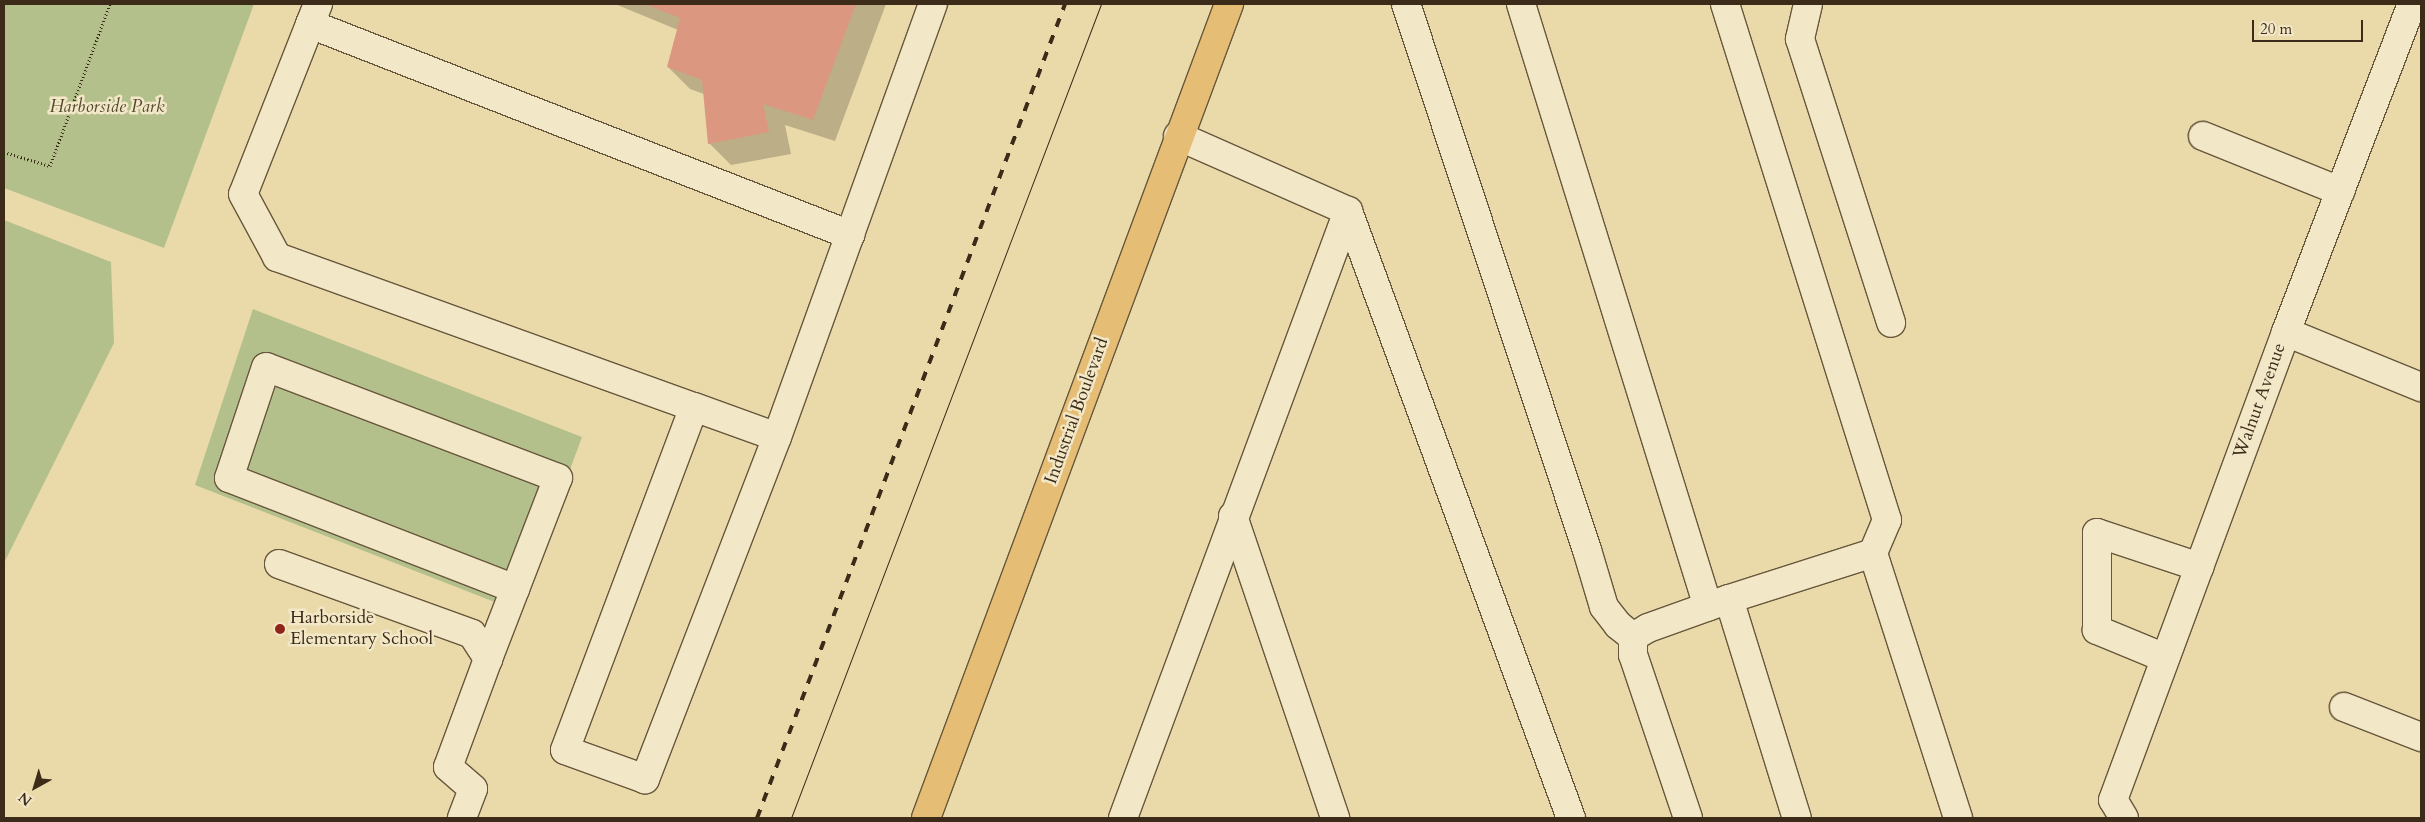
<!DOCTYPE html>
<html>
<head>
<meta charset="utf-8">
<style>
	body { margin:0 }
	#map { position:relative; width:2425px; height:822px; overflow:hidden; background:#ebdaa9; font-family:Cardo,serif }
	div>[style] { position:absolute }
	.green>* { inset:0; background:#b3c08b }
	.shadow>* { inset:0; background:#0003 }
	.building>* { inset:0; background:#dc9781 }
	.path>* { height:3px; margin-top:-1.5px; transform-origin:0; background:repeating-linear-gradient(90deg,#3b2b18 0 1px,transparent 0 3.5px) }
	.roads { filter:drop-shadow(1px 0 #67573c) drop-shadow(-1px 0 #67573c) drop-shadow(0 1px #67573c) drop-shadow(0 -1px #67573c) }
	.minor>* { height:28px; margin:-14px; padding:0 14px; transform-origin:14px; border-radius:14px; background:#f2e7c7 }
	.major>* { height:28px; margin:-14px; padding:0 14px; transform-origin:14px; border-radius:14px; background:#e6bd74 }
	.tram>* { height:1px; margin:-0.5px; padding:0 0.5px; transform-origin:0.5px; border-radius:0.5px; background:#3b2b18 }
	.rail>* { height:4px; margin-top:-2px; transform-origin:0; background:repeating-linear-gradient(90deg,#3b2b18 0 9px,transparent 0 18px) }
	.dots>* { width:14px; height:14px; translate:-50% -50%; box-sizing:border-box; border:2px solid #f2e7c7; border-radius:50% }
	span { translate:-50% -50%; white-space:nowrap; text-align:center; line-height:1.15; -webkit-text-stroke:5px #f2e7c7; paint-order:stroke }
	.park-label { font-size:18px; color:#53492f; font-style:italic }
	.street-label { font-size:18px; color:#3b2b18 }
	.poi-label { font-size:18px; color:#3b2b18 }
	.left { translate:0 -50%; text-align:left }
	.frame { position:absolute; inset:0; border:5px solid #3b2b18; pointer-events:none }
	.north { position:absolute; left:10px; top:762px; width:50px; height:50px; -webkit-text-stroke:4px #f2e7c7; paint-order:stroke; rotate:219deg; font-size:14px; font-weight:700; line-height:20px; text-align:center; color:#3b2b18 }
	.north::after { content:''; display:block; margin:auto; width:18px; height:22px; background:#3b2b18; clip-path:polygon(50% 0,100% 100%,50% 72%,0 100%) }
	.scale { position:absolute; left:2252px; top:20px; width:111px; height:22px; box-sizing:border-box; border:2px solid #3b2b18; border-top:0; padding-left:6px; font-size:15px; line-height:18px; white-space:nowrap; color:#3b2b18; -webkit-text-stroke:4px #f2e7c7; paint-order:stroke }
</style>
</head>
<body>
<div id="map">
	<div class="green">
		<div style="clip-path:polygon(4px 4px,254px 4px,164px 248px,4px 188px)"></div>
		<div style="clip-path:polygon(4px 220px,111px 262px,114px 343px,4px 563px)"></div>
		<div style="clip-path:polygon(253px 309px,582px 437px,518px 611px,195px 485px)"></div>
	</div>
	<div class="shadow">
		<div style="clip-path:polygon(615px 4px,886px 4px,835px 141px,785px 125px,791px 154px,731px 165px,709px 143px,704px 94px,690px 89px,668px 67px,678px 30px)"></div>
	</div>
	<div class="building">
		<div style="clip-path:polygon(645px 4px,856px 4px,813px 120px,763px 104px,769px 132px,708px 144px,702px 80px,667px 67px,680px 18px)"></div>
	</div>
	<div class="path">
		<div style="left:4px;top:152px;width:48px;rotate:16.9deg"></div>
		<div style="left:50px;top:166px;width:173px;rotate:-69.7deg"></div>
	</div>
	<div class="roads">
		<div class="minor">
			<div style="left:318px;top:4px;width:204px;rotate:111.5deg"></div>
			<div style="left:243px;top:194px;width:72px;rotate:61.6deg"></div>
			<div style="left:277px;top:257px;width:443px;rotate:19.8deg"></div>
			<div style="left:694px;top:407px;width:88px;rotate:19.9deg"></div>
			<div style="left:777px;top:437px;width:367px;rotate:111.1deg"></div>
			<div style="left:645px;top:779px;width:85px;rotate:-160.1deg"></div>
			<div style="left:565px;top:750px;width:366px;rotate:-69.4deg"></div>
			<div style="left:1406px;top:4px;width:575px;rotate:71.66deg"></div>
			<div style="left:1587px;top:550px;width:59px;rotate:73.4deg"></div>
			<div style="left:1604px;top:607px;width:23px;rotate:52deg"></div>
			<div style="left:1618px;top:625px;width:19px;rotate:39deg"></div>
			<div style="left:1521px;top:4px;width:631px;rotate:72.77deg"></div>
			<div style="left:1725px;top:4px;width:541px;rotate:72.57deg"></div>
			<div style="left:1887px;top:520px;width:36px;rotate:113deg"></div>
			<div style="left:1873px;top:553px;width:278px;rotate:72.2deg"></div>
			<div style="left:1808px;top:4px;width:36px;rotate:103deg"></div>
			<div style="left:1800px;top:39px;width:298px;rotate:72.2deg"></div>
			<div style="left:310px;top:24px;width:580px;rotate:21.34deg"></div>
			<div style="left:1178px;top:136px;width:186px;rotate:23.8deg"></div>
			<div style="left:1348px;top:211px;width:647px;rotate:69.83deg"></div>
			<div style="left:2203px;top:136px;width:148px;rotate:21.9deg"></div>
			<div style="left:2286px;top:332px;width:146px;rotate:22.2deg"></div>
			<div style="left:777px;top:437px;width:460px;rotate:-70.2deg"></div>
			<div style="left:1233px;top:516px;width:319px;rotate:71.3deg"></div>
			<div style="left:279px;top:564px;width:205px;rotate:19.9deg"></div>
			<div style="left:472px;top:634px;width:30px;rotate:57deg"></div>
			<div style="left:488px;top:659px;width:115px;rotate:110.3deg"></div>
			<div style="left:448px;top:767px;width:33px;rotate:41deg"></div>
			<div style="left:473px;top:789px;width:31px;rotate:111deg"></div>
			<div style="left:1729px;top:599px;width:229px;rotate:72.8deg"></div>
			<div style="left:2165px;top:658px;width:74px;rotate:-157.6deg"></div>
			<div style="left:2097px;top:630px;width:97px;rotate:-90deg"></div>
			<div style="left:2097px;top:533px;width:108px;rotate:18.4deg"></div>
			<div style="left:488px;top:659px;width:194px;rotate:-68.9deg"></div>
			<div style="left:558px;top:478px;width:312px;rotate:-159.2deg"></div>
			<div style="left:266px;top:367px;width:117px;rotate:108.4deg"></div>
			<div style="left:229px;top:478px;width:307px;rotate:21.2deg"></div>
			<div style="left:2344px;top:707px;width:83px;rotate:21.3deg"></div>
			<div style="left:1123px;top:818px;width:647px;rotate:-69.66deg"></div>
			<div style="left:1688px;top:818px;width:172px;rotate:-108.6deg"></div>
			<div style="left:1633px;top:655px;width:18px;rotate:-90deg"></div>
			<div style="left:1633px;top:637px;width:17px;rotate:-31deg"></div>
			<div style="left:1648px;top:628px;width:86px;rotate:-19.7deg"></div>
			<div style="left:1729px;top:599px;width:151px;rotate:-17.7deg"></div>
			<div style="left:2124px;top:818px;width:21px;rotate:-121deg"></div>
			<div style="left:2113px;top:800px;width:499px;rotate:-69.7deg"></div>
			<div style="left:2286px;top:332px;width:351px;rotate:-69deg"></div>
		</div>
		<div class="major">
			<div style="left:926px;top:818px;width:869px;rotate:-69.58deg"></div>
		</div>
	</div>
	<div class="tram">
		<div style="left:791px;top:818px;width:871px;rotate:-69.15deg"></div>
	</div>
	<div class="rail">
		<div style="left:757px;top:818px;width:870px;rotate:-69.27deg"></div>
	</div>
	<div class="dots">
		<div style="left:280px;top:629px;background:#8f2418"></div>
	</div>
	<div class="park-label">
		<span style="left:107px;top:107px">Harborside Park</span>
	</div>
	<div class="street-label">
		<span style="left:2260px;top:401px;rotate:-70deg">Walnut Avenue</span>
		<span style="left:1077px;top:411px;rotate:-70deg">Industrial Boulevard</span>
	</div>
	<div class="poi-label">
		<span class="left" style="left:290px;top:629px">Harborside<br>Elementary School</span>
	</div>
	<div class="frame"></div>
	<div class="north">N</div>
	<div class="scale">20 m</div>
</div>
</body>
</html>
